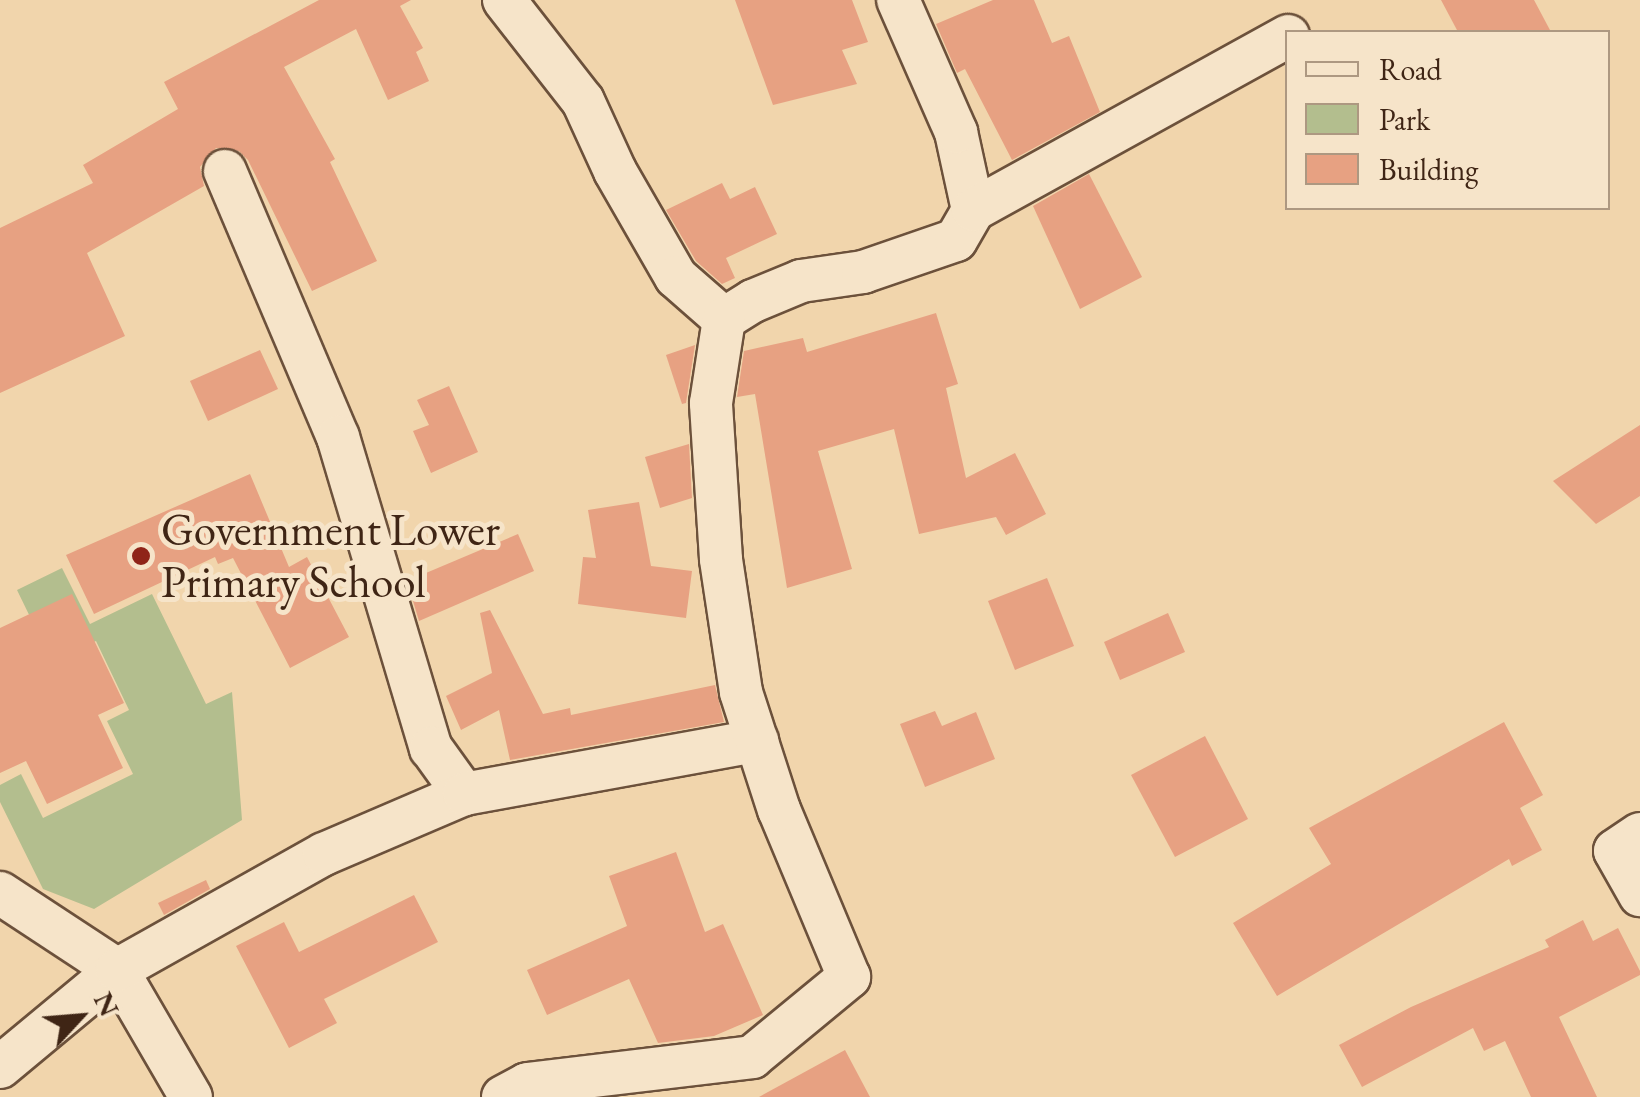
<!DOCTYPE html>
<html>
<head>
<meta charset="utf-8">
<style>
	body { margin:0 }
	#map { position:relative; width:1640px; height:1097px; overflow:hidden; background:#f1d5ac; font-family:"EB Garamond",serif }
	div>[style] { position:absolute }
	.green>* { inset:0; background:#b3be8e }
	.building>* { inset:0; background:#e7a182 }
	.roads { filter:drop-shadow(2px 0 #6c513b) drop-shadow(-2px 0 #6c513b) drop-shadow(0 2px #6c513b) drop-shadow(0 -2px #6c513b) }
	.minor>* { height:42px; margin:-21px; padding:0 21px; transform-origin:21px; border-radius:21px; background:#f6e4c9 }
	.dots>* { width:28px; height:28px; translate:-50% -50%; box-sizing:border-box; border:5px solid #f6e4c9; border-radius:50% }
	span { translate:-50% -50%; white-space:nowrap; text-align:center; line-height:1.15; -webkit-text-stroke:10px #f6e4c9; paint-order:stroke }
	.poi-label { font-size:45px; color:#3f2515 }
	.left { translate:0 -50%; text-align:left }
	.legend { position:absolute; left:1285px; top:30px; width:325px; height:180px; box-sizing:border-box; background:#f6e4c9; border:2px solid #ad9881; margin:0; padding:12px 18px; list-style:none; font-size:30px; color:#3f2515 }
	.legend li { display:flex; align-items:center; gap:20px; height:50px }
	.legend b { width:50px; border:2px solid #ad9881 }
	.north { position:absolute; left:30px; top:967px; width:100px; height:100px; -webkit-text-stroke:8px #f6e4c9; paint-order:stroke; rotate:64deg; font-size:28px; font-weight:700; line-height:40px; text-align:center; color:#3f2515 }
	.north::after { content:''; display:block; margin:auto; width:35px; height:45px; background:#3f2515; clip-path:polygon(50% 0,100% 100%,50% 72%,0 100%) }
</style>
</head>
<body>
<div id="map">
	<div class="green">
		<div style="clip-path:polygon(62px 568px,90px 624px,152px 594px,206px 704px,232px 692px,242px 820px,94px 909px,43px 889px,0 802px,0 785px,21px 774px,43px 818px,133px 774px,107px 721px,129px 710px,96px 641px,52px 662px,17px 590px)"></div>
	</div>
	<div class="building">
		<div style="clip-path:polygon(319px 0,411px 0,400px 6px,423px 48px,416px 52px,429px 81px,388px 100px,356px 29px,284px 67px,335px 159px,330px 162px,377px 261px,312px 291px,248px 160px,239px 151px,216px 148px,200px 167px,204px 186px,87px 253px,125px 336px,0 393px,0 228px,93px 183px,83px 165px,178px 109px,164px 82px)"></div>
		<div style="clip-path:polygon(735px 0,852px 0,868px 42px,842px 50px,857px 84px,773px 105px)"></div>
		<div style="clip-path:polygon(993px 0,1034px 0,1052px 43px,1069px 36px,1100px 112px,1012px 160px,965px 69px,957px 73px,936px 24px)"></div>
		<div style="clip-path:polygon(1441px 0,1534px 0,1551px 32px,1458px 32px)"></div>
		<div style="clip-path:polygon(1089px 174px,1142px 277px,1080px 309px,1033px 206px)"></div>
		<div style="clip-path:polygon(722px 183px,730px 199px,755px 187px,777px 234px,726px 258px,735px 278px,722px 284px,696px 261px,666px 210px)"></div>
		<div style="clip-path:polygon(936px 313px,958px 384px,946px 388px,966px 478px,1015px 453px,1046px 514px,1006px 535px,996px 517px,919px 534px,894px 429px,818px 451px,852px 569px,787px 588px,755px 394px,737px 397px,744px 351px,803px 338px,807px 352px)"></div>
		<div style="clip-path:polygon(695px 345px,686px 403px,682px 404px,666px 355px)"></div>
		<div style="clip-path:polygon(260px 350px,278px 389px,208px 421px,190px 381px)"></div>
		<div style="clip-path:polygon(449px 386px,478px 452px,431px 473px,413px 431px,429px 425px,417px 400px)"></div>
		<div style="clip-path:polygon(1640px 425px,1640px 496px,1596px 524px,1553px 481px)"></div>
		<div style="clip-path:polygon(689px 444px,692px 498px,660px 508px,645px 457px)"></div>
		<div style="clip-path:polygon(250px 474px,289px 567px,307px 557px,349px 637px,290px 668px,233px 558px,218px 564px,215px 557px,94px 614px,66px 555px)"></div>
		<div style="clip-path:polygon(639px 502px,651px 566px,692px 571px,686px 618px,578px 604px,583px 557px,596px 558px,588px 510px)"></div>
		<div style="clip-path:polygon(518px 534px,534px 571px,419px 621px,407px 581px)"></div>
		<div style="clip-path:polygon(1047px 578px,1074px 646px,1015px 670px,988px 601px)"></div>
		<div style="clip-path:polygon(72px 594px,124px 703px,98px 715px,123px 768px,47px 804px,26px 761px,0 773px,0 628px)"></div>
		<div style="clip-path:polygon(490px 610px,543px 714px,570px 708px,571px 715px,715px 685px,724px 722px,510px 760px,499px 710px,461px 730px,446px 696px,492px 673px,480px 613px)"></div>
		<div style="clip-path:polygon(1168px 613px,1185px 652px,1120px 680px,1104px 642px)"></div>
		<div style="clip-path:polygon(935px 711px,942px 726px,976px 712px,995px 759px,925px 787px,900px 724px)"></div>
		<div style="clip-path:polygon(1504px 722px,1543px 795px,1520px 808px,1542px 850px,1512px 866px,1509px 859px,1277px 996px,1233px 923px,1331px 864px,1309px 828px)"></div>
		<div style="clip-path:polygon(1205px 736px,1248px 819px,1175px 857px,1131px 775px)"></div>
		<div style="clip-path:polygon(676px 852px,705px 932px,723px 924px,763px 1015px,714px 1036px,658px 1043px,629px 979px,547px 1015px,527px 970px,627px 926px,609px 876px)"></div>
		<div style="clip-path:polygon(206px 880px,210px 889px,164px 915px,158px 903px)"></div>
		<div style="clip-path:polygon(414px 895px,438px 942px,324px 999px,337px 1023px,289px 1048px,236px 946px,284px 922px,299px 952px)"></div>
		<div style="clip-path:polygon(1583px 920px,1593px 941px,1618px 928px,1640px 971px,1640px 975px,1559px 1017px,1597px 1097px,1531px 1097px,1505px 1041px,1484px 1051px,1473px 1028px,1362px 1087px,1339px 1045px,1411px 1007px,1549px 947px,1545px 940px)"></div>
		<div style="clip-path:polygon(845px 1050px,870px 1097px,759px 1097px)"></div>
	</div>
	<div class="roads">
		<div class="minor">
			<div style="left:504px;top:0;width:128px;rotate:52deg"></div>
			<div style="left:583px;top:101px;width:77px;rotate:65.4deg"></div>
			<div style="left:615px;top:171px;width:122px;rotate:60.1deg"></div>
			<div style="left:676px;top:277px;width:64px;rotate:41.2deg"></div>
			<div style="left:724px;top:319px;width:34px;rotate:-32deg"></div>
			<div style="left:753px;top:301px;width:52px;rotate:-22.6deg"></div>
			<div style="left:801px;top:281px;width:63px;rotate:-8.3deg"></div>
			<div style="left:863px;top:272px;width:98px;rotate:-19deg"></div>
			<div style="left:956px;top:240px;width:34px;rotate:-60deg"></div>
			<div style="left:973px;top:210px;width:80px;rotate:-102.3deg"></div>
			<div style="left:956px;top:132px;width:144px;rotate:-113.7deg"></div>
			<div style="left:225px;top:171px;width:289px;rotate:67deg"></div>
			<div style="left:338px;top:437px;width:325px;rotate:73.4deg"></div>
			<div style="left:431px;top:748px;width:57px;rotate:54.3deg"></div>
			<div style="left:973px;top:210px;width:360px;rotate:-28.9deg"></div>
			<div style="left:1640px;top:834px;width:30px;rotate:146deg"></div>
			<div style="left:1615px;top:851px;width:51px;rotate:60.4deg"></div>
			<div style="left:0;top:893px;width:140px;rotate:33.3deg"></div>
			<div style="left:117px;top:970px;width:147px;rotate:59.8deg"></div>
			<div style="left:0;top:1067px;width:152px;rotate:-39.7deg"></div>
			<div style="left:117px;top:970px;width:237px;rotate:-29.3deg"></div>
			<div style="left:324px;top:854px;width:152px;rotate:-23.2deg"></div>
			<div style="left:464px;top:794px;width:298px;rotate:-10.3deg"></div>
			<div style="left:503px;top:1097px;width:27px;rotate:-28deg"></div>
			<div style="left:527px;top:1084px;width:227px;rotate:-6.8deg"></div>
			<div style="left:752px;top:1057px;width:126px;rotate:-39.5deg"></div>
			<div style="left:849px;top:977px;width:181px;rotate:-112.7deg"></div>
			<div style="left:779px;top:810px;width:124px;rotate:-107.9deg"></div>
			<div style="left:741px;top:692px;width:134px;rotate:-98.6deg"></div>
			<div style="left:721px;top:559px;width:156px;rotate:-93.7deg"></div>
			<div style="left:711px;top:403px;width:85px;rotate:-81.2deg"></div>
		</div>
	</div>
	<div class="dots">
		<div style="left:141px;top:556px;background:#8f2418"></div>
	</div>
	<div class="poi-label">
		<span class="left" style="left:161px;top:556px">Government Lower<br>Primary School</span>
	</div>
	<ul class="legend">
	<li><b style="height:12px;background:#f6e4c9"></b>Road</li>
	<li><b style="height:28px;background:#b3be8e"></b>Park</li>
	<li><b style="height:28px;background:#e7a182"></b>Building</li>
	</ul>
	<div class="north">N</div>
</div>
</body>
</html>
